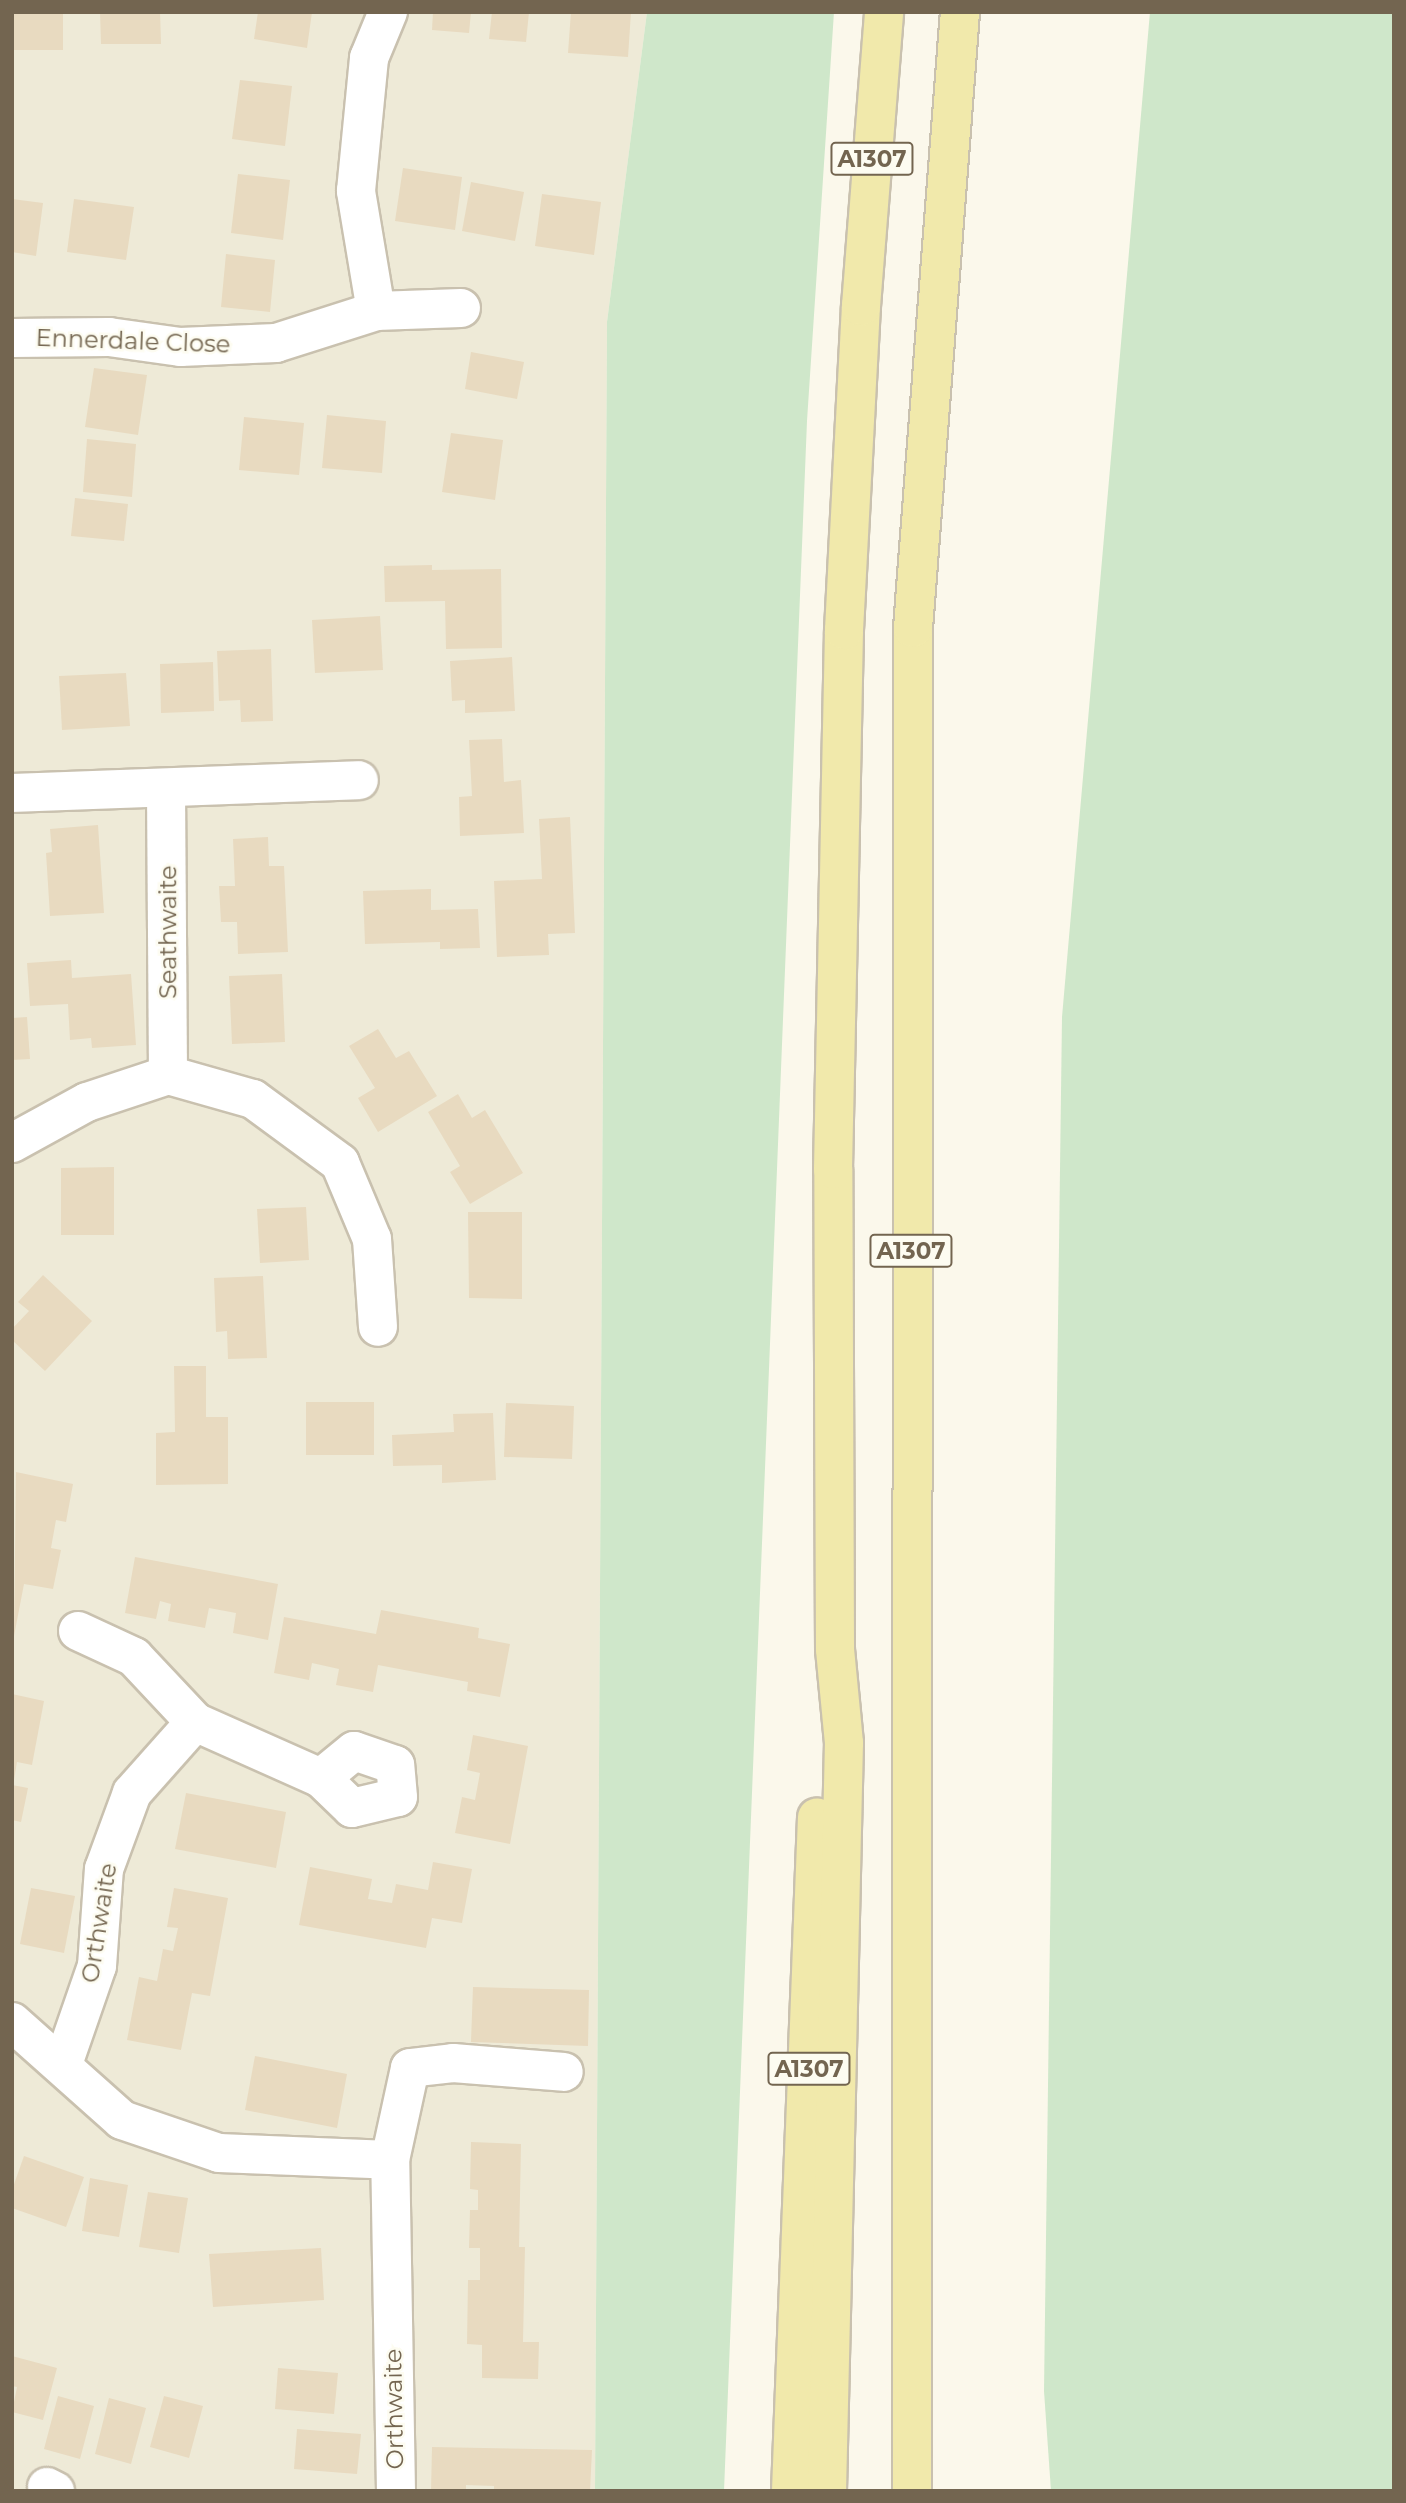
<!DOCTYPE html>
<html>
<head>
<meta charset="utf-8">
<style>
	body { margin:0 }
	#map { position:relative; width:1406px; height:2503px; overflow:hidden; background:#fbf8eb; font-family:Montserrat,sans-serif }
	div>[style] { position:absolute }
	.residential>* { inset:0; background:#eeead7 }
	.green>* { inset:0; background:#cfe7ca }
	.building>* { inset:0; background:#e8dac0 }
	.roads { filter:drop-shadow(2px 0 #c9c1af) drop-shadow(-2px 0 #c9c1af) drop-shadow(0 2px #c9c1af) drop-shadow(0 -2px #c9c1af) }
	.minor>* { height:38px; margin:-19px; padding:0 19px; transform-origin:19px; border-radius:19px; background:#fff }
	.major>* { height:38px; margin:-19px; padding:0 19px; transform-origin:19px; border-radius:19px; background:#f1e9ab }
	span { translate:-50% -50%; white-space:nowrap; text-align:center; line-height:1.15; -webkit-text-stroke:5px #fdfcf1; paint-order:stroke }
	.shield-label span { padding:2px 5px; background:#fdfcf1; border:2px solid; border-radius:5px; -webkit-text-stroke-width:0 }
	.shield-label { font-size:23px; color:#736550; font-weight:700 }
	.street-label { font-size:24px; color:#736550 }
	.frame { position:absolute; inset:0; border:14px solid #736550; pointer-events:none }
</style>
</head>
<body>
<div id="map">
	<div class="residential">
		<div style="clip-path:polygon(12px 12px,647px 12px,607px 322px,595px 2491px,12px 2491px)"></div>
	</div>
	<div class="green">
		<div style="clip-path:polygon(647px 12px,834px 12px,807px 421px,724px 2491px,595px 2491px,607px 322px)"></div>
		<div style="clip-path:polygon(1150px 12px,1394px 12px,1394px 2491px,1051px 2491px,1044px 2391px,1062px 1017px)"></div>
	</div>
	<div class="building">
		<div style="clip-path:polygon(12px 12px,63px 12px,63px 50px,12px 50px)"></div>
		<div style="clip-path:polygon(100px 12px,160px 12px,161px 44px,101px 44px)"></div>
		<div style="clip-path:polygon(258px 12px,312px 12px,307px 48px,254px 39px)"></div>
		<div style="clip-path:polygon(433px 12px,471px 12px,469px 33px,432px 30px)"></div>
		<div style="clip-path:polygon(492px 12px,529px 12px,526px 42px,489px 39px)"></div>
		<div style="clip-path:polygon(571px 12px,631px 12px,628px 57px,568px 53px)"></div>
		<div style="clip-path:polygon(240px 80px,292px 86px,285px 146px,232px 139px)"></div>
		<div style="clip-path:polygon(403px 168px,462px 177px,455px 230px,395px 221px)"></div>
		<div style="clip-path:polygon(238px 174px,290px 180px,283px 240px,231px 233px)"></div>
		<div style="clip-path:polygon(471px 182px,524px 192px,515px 241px,462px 231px)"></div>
		<div style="clip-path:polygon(542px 194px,601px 202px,594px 255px,535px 246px)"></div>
		<div style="clip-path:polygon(12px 199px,43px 203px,36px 256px,12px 252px)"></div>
		<div style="clip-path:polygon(74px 199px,134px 207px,126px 260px,67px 252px)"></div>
		<div style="clip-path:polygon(226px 254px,275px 260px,270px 312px,221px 307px)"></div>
		<div style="clip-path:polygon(471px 352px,524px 362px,517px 399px,465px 389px)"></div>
		<div style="clip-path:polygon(94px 368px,147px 375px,138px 435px,85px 427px)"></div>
		<div style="clip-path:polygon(327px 415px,386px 421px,382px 473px,322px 468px)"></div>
		<div style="clip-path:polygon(244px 417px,304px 423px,299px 475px,239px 470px)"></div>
		<div style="clip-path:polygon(451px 433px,503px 440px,495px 500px,442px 492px)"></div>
		<div style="clip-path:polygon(87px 439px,136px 444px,132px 497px,83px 492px)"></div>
		<div style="clip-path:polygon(75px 498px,128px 504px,124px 541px,71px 536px)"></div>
		<div style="clip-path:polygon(432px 565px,432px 570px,501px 569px,502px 648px,446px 649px,445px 601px,385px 602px,384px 566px)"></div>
		<div style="clip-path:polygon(380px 616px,383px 670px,315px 673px,312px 620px)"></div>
		<div style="clip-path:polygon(271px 649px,273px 721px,241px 722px,240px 700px,219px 701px,217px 651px)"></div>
		<div style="clip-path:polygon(512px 657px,515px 711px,465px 713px,465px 700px,452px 701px,450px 661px)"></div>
		<div style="clip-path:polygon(213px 662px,214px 711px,161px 713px,160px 664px)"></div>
		<div style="clip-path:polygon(126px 673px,130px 726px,62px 730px,59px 676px)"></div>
		<div style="clip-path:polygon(502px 739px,504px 782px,521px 780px,524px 833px,460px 836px,459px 797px,472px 796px,469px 740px)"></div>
		<div style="clip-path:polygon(570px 817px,575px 933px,548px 934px,549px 955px,497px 957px,494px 881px,542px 879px,539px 819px)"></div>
		<div style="clip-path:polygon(98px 825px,104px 913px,50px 916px,46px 853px,52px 852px,50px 829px)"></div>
		<div style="clip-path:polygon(268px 837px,269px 866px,284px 866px,288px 952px,238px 954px,237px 922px,221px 922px,219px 886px,235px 886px,233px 839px)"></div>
		<div style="clip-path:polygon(431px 889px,431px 910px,478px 909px,480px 948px,440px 949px,440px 942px,365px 944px,363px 891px)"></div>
		<div style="clip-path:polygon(71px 960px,72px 978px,131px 974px,136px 1045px,92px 1048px,91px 1038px,70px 1040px,68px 1004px,30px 1006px,27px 963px)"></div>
		<div style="clip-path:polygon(282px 974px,285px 1042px,232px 1044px,229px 976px)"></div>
		<div style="clip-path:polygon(27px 1017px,30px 1059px,12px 1060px,12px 1018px)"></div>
		<div style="clip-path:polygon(378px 1029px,396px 1058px,409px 1051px,437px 1096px,378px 1132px,358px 1098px,375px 1088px,349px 1046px)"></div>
		<div style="clip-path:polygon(458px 1094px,472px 1118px,485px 1110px,523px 1173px,470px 1204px,450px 1172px,460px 1166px,428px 1112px)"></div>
		<div style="clip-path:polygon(114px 1167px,114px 1235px,61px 1235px,61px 1168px)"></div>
		<div style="clip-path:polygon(306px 1207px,309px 1260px,260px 1263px,257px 1209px)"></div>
		<div style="clip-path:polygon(468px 1212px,522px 1212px,522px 1299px,469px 1298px)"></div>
		<div style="clip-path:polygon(43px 1275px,92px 1321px,45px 1371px,12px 1340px,12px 1329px,29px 1311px,18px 1302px)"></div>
		<div style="clip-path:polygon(263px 1276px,267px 1358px,228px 1359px,227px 1331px,216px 1332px,214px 1278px)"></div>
		<div style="clip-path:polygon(174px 1366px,206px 1366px,206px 1417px,228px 1417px,228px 1484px,156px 1485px,156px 1433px,175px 1432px)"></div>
		<div style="clip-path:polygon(306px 1402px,374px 1402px,374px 1455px,306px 1455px)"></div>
		<div style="clip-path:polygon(506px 1403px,574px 1406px,572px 1459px,504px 1457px)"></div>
		<div style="clip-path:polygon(493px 1413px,496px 1480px,442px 1483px,442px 1465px,393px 1466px,392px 1435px,454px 1432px,453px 1414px)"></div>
		<div style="clip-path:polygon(16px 1472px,73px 1484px,66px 1522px,56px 1520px,51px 1548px,61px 1550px,53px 1589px,24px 1584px,14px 1636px)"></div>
		<div style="clip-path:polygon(135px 1557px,278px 1584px,268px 1640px,233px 1633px,236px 1613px,209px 1608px,205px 1628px,168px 1621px,171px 1604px,160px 1601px,156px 1619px,125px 1613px)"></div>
		<div style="clip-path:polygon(381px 1610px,479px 1628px,478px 1638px,510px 1644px,500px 1697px,467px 1691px,468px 1682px,378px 1665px,373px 1692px,336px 1685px,339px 1669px,312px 1663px,309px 1680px,274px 1673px,284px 1617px,376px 1634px)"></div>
		<div style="clip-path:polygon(12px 1694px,44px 1701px,32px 1765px,17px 1762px,14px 1780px)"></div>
		<div style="clip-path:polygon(473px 1735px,528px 1746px,510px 1844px,455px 1833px,462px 1797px,475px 1800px,480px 1773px,467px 1770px)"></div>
		<div style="clip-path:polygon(12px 1785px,28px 1788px,21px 1822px,12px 1820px)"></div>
		<div style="clip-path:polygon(186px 1793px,286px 1812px,276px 1868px,175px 1849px)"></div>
		<div style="clip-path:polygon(433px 1862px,472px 1869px,462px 1923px,432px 1918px,426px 1948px,299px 1925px,310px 1867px,372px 1879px,368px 1899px,392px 1903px,396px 1884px,428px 1890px)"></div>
		<div style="clip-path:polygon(31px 1888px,75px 1896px,64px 1953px,20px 1944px)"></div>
		<div style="clip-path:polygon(174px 1888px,228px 1898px,210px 1996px,192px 1993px,181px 2050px,127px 2040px,139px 1977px,157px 1981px,163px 1949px,173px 1951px,178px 1928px,167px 1927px)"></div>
		<div style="clip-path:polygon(473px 1987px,589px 1990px,588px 2046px,471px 2042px)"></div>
		<div style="clip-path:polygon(255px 2056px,347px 2074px,337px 2128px,245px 2110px)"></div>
		<div style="clip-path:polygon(471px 2142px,521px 2144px,519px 2247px,525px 2247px,523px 2342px,539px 2342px,538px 2379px,482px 2378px,482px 2345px,467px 2344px,468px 2280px,480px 2280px,480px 2248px,469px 2248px,470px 2210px,478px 2210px,478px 2190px,470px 2189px)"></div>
		<div style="clip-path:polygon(24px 2156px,84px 2177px,66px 2227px,12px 2208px,12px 2190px)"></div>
		<div style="clip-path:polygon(90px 2178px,128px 2185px,119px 2237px,82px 2231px)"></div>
		<div style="clip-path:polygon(148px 2192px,188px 2198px,179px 2253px,139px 2247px)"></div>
		<div style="clip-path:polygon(321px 2248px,324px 2300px,213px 2307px,209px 2254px)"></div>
		<div style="clip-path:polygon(12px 2356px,57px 2368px,43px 2420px,12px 2412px,17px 2387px,12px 2386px)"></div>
		<div style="clip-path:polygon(278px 2368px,338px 2373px,334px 2414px,275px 2409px)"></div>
		<div style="clip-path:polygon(58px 2396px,94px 2406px,80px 2459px,44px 2449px)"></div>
		<div style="clip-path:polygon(164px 2396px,203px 2406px,189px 2458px,150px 2447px)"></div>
		<div style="clip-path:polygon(109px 2398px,146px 2408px,131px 2464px,95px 2454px)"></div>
		<div style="clip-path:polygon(297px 2429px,361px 2434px,357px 2474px,294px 2469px)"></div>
		<div style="clip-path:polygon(432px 2447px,592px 2450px,590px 2491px,494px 2491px,494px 2486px,466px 2485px,466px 2491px,431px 2491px)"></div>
	</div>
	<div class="roads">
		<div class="minor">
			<div style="left:376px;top:311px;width:122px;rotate:-99.5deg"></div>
			<div style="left:356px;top:191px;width:134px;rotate:-84.4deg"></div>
			<div style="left:369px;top:58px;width:50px;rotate:-67.6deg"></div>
			<div style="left:12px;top:338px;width:97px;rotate:-0.6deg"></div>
			<div style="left:109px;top:337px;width:72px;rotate:8deg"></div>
			<div style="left:180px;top:347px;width:96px;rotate:-2.4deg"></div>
			<div style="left:276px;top:343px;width:105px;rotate:-17.7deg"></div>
			<div style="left:376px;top:311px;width:85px;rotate:-2deg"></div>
			<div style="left:12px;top:793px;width:347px;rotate:-2.1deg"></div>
			<div style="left:168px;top:1075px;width:88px;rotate:15.8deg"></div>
			<div style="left:253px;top:1099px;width:108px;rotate:36.3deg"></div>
			<div style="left:340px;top:1163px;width:82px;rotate:67.2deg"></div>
			<div style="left:372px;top:1239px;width:88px;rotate:86.1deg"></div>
			<div style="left:12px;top:1143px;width:85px;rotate:-28.7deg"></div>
			<div style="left:87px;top:1102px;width:85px;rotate:-18.4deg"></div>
			<div style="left:168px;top:1075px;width:287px;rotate:-90.4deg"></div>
			<div style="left:78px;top:1631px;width:62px;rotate:24.9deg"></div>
			<div style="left:134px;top:1657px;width:89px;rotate:46.8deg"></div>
			<div style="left:195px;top:1722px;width:138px;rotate:24deg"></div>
			<div style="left:321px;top:1778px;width:43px;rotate:44.1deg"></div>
			<div style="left:352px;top:1808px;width:47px;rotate:-13.4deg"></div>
			<div style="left:398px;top:1797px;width:32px;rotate:-95deg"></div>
			<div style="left:395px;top:1765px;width:43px;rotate:-161.1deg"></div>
			<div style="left:354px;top:1751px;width:43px;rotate:140.7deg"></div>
			<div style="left:12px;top:2022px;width:147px;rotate:41.7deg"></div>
			<div style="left:122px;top:2120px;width:102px;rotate:18.8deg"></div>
			<div style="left:219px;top:2153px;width:171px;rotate:2.3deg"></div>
			<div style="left:63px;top:2064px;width:104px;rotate:-70.9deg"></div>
			<div style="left:97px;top:1966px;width:97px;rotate:-85.9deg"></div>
			<div style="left:104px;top:1869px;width:81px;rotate:-69.8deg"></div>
			<div style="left:132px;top:1793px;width:95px;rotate:-48.4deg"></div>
			<div style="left:47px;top:2487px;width:9px;rotate:27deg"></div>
			<div style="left:396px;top:2491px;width:331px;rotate:-91deg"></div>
			<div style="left:390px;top:2160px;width:94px;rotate:-77.7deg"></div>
			<div style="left:410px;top:2068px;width:43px;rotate:-6.6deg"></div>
			<div style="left:453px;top:2063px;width:111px;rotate:4.6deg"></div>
		</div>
		<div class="major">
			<div style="left:791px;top:2491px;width:674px;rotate:-87.79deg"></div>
			<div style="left:827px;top:2491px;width:748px;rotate:-88.7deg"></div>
			<div style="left:844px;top:1743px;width:94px;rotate:-95.5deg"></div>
			<div style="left:835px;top:1649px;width:480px;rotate:-90.2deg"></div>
			<div style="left:833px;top:1169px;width:539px;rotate:-88.83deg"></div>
			<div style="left:844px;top:630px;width:324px;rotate:-87deg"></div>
			<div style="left:861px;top:306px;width:295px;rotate:-85.5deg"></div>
			<div style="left:912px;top:2491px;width:1863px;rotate:-89.97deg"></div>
			<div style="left:913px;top:628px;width:618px;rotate:-85.64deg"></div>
		</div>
	</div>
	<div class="shield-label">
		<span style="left:872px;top:159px">A1307</span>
		<span style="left:911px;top:1251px">A1307</span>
		<span style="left:809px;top:2069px">A1307</span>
	</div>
	<div class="street-label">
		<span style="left:133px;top:341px;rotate:2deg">Ennerdale Close</span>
		<span style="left:168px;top:932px;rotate:-90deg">Seathwaite</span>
		<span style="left:99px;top:1923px;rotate:-81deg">Orthwaite</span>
		<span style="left:394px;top:2409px;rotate:-91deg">Orthwaite</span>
	</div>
	<div class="frame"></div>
</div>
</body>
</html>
